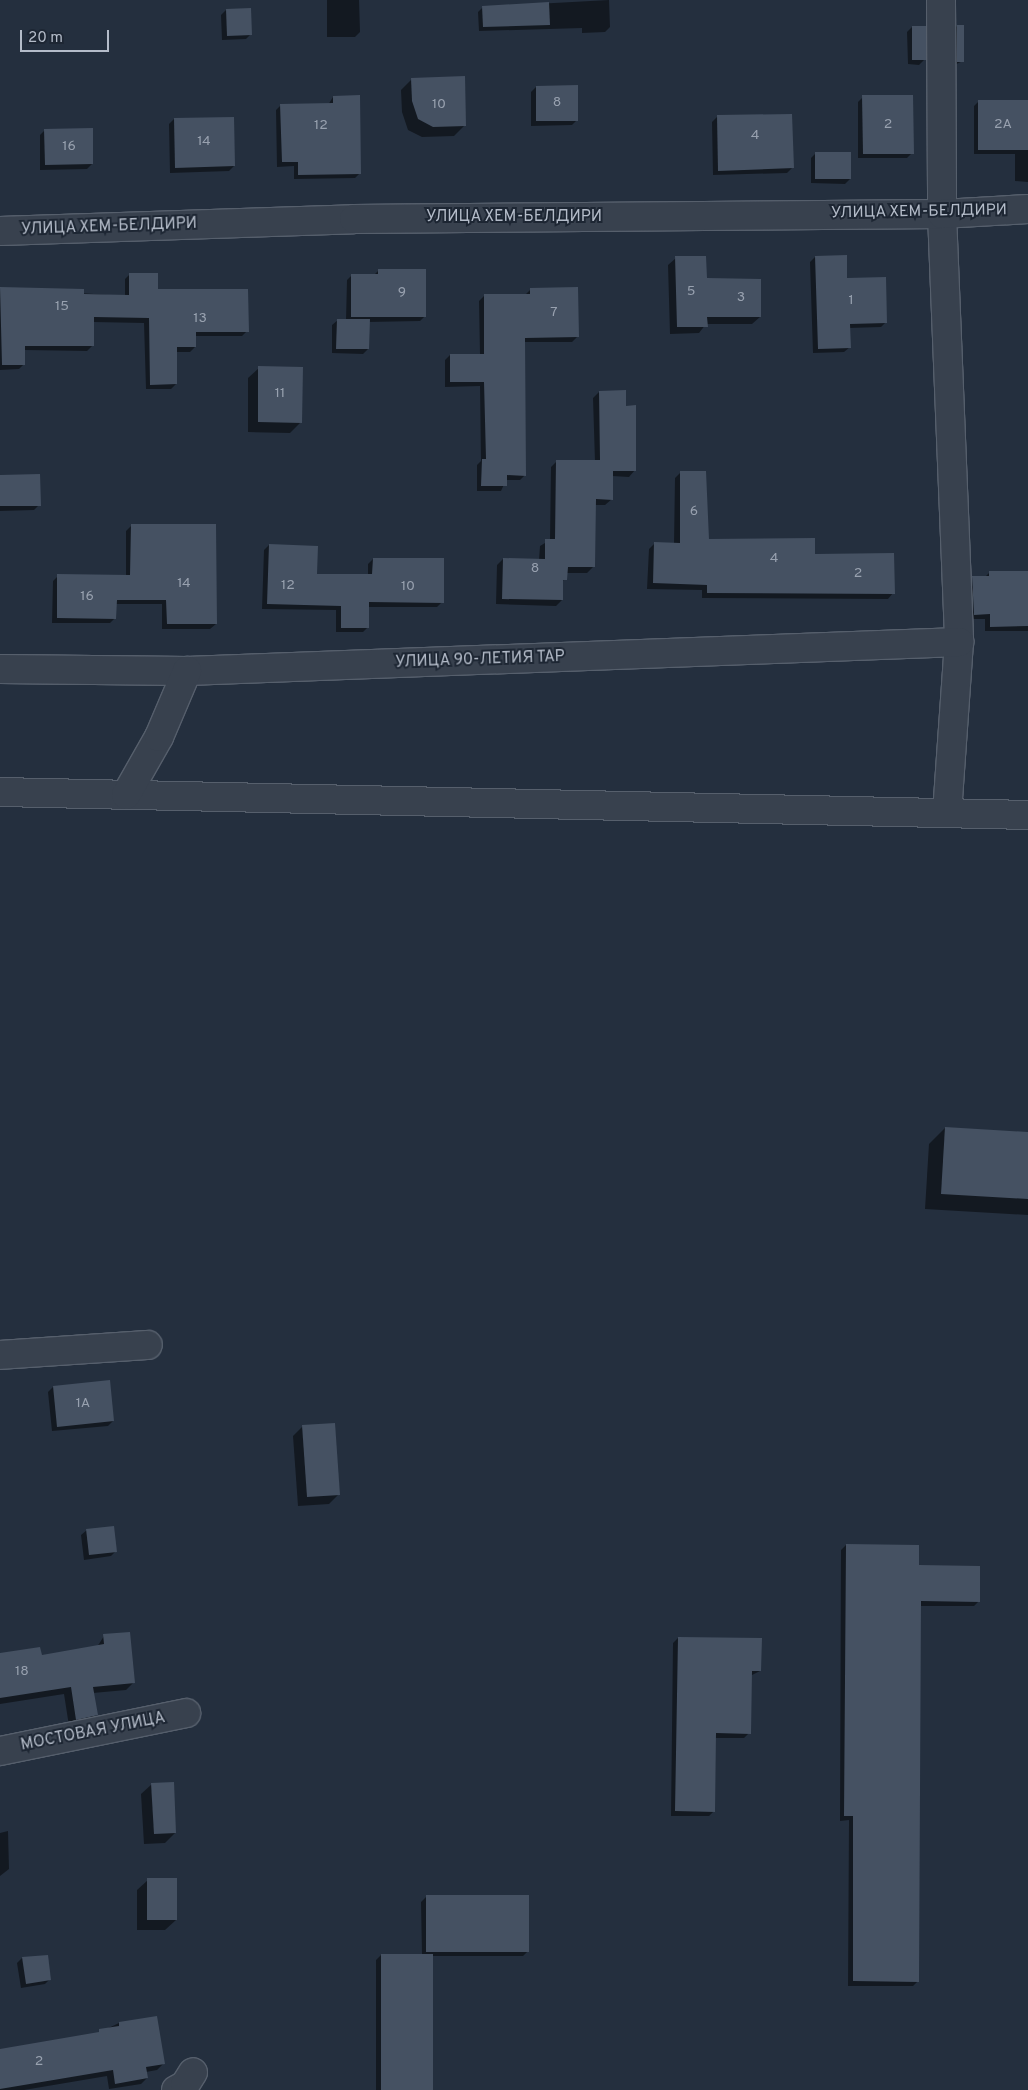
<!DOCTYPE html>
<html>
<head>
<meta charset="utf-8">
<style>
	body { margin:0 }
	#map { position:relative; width:1028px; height:2090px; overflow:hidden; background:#242f3e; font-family:Overpass,sans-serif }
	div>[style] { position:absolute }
	.shadow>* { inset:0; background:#0007 }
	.building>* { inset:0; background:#455162 }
	.roads { filter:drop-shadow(1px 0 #565f6c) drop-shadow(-1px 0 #565f6c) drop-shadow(0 1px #565f6c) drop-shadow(0 -1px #565f6c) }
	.minor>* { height:28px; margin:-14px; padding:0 14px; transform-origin:14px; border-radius:14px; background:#38414e }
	span { translate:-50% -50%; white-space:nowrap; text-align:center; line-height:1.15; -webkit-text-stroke:4px #1d2633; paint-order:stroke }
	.number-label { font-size:14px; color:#98a1af }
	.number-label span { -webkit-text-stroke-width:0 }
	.street-label { font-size:16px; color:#b4bcc9 }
	.scale { position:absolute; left:20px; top:30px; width:89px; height:22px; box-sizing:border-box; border:2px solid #b4bcc9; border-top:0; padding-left:6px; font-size:15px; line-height:18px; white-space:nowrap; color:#b4bcc9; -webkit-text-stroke:4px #1d2633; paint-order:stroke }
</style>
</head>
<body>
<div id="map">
	<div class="shadow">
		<div style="clip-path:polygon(327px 0,359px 0,360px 32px,355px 37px,327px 37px)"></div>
		<div style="clip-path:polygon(609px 0,610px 27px,605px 32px,582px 33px,582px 28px,479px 31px,478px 12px,483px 7px)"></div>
		<div style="clip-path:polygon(226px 10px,251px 34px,246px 39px,222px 40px,221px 15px)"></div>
		<div style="clip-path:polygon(957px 26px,963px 61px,952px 66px,952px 31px)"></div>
		<div style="clip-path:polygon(912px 27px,924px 60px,919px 65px,908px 64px,907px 32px)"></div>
		<div style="clip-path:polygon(412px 79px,464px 126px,454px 136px,422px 137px,408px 130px,402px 112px,401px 90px)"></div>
		<div style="clip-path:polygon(536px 87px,577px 120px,572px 125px,531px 126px,531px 92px)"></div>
		<div style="clip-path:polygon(333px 97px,360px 173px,355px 178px,294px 179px,294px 166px,277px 167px,276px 110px,281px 105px,328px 105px)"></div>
		<div style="clip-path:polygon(863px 97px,912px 153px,907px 158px,858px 158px,858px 102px)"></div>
		<div style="clip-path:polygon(979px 101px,1028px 101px,1028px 182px,1015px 181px,1015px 154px,974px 154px,974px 106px)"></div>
		<div style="clip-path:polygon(717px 117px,792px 168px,787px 173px,713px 175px,712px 122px)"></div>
		<div style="clip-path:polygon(174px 119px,234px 166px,229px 171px,170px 173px,169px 124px)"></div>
		<div style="clip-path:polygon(45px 130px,92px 164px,87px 169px,40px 170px,40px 135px)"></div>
		<div style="clip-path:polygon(816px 153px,850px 179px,845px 184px,811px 183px,811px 158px)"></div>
		<div style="clip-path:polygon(815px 257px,846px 280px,886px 322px,881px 327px,849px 328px,850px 347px,844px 352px,813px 353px,810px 262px)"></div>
		<div style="clip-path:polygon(676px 258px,705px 279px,760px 317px,752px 324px,706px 324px,699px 333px,670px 334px,668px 265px)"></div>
		<div style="clip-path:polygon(379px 270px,425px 316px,420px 321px,368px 322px,368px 349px,363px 354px,332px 353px,332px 325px,338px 320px,346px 320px,347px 280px,352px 275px,374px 275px)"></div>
		<div style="clip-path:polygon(130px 274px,157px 291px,247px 331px,242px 336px,194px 336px,195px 347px,190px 352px,175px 352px,176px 384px,171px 389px,146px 389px,144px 323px,93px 322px,92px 346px,87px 351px,24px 350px,24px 364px,19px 369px,0 370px,0 288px,125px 296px,125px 279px)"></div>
		<div style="clip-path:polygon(531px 289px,577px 337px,572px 342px,523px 342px,525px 475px,520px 480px,506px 480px,501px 491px,477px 491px,477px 465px,481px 461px,480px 386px,445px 387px,445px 360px,450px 355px,480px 355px,479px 301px,484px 296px,526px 294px)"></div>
		<div style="clip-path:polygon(259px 368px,301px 422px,290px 433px,248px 432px,248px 378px)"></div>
		<div style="clip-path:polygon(599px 392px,625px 407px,635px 470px,629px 477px,612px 476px,612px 499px,605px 505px,594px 505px,593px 567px,587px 573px,566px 573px,562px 584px,562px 600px,556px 606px,496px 604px,497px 565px,503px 559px,539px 560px,540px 546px,550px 540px,551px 467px,557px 461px,595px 462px,593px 398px)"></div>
		<div style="clip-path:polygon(681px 472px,707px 540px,814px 555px,893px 593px,888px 599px,702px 598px,702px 590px,647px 589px,649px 549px,655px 543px,674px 544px,675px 478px)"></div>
		<div style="clip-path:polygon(0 476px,39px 505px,34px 510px,0 511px)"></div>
		<div style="clip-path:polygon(132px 525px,216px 624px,210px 629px,162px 629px,162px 604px,115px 604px,115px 618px,110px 623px,52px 623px,53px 581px,58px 576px,126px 576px,126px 531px)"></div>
		<div style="clip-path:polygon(269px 545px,316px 575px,368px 575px,368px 564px,373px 559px,442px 602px,437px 607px,368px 607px,368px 627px,363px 632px,336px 632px,336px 610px,262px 609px,264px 550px)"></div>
		<div style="clip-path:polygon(990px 572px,1028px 572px,1028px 631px,985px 631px,985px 619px,969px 619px,968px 582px,973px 577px,985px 577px)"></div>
		<div style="clip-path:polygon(945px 1128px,1028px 1133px,1028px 1215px,925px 1209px,929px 1144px)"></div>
		<div style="clip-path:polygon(53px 1387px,113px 1421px,108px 1426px,52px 1431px,48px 1392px)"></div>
		<div style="clip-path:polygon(303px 1426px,339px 1494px,329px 1504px,298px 1506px,293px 1436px)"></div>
		<div style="clip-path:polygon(87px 1530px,116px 1551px,111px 1556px,84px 1560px,81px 1535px)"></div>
		<div style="clip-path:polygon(846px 1545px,918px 1567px,979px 1601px,974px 1606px,919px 1606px,918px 1981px,913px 1986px,848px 1986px,849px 1820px,840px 1821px,841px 1550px)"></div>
		<div style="clip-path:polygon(104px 1636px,133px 1683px,126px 1690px,93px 1693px,96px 1715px,89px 1722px,69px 1726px,64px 1694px,0 1704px,0 1654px,41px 1657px,97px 1647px)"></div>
		<div style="clip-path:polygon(678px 1638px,760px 1671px,750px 1676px,749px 1733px,744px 1738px,715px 1738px,714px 1811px,709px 1816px,671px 1816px,673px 1643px)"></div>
		<div style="clip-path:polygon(152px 1784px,175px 1833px,165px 1843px,144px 1844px,141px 1794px)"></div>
		<div style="clip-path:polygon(8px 1831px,9px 1869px,0 1876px,0 1833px)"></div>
		<div style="clip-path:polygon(148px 1880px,176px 1920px,165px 1930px,137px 1930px,137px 1890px)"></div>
		<div style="clip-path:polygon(426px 1897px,528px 1951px,523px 1956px,432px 1956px,432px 2090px,376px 2090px,376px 1960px,381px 1955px,422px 1955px,421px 1902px)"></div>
		<div style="clip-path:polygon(47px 1957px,50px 1979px,45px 1984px,21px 1988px,17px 1963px,22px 1958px)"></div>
		<div style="clip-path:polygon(119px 2023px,164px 2063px,157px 2070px,146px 2072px,147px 2078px,141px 2084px,109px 2089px,107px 2076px,24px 2090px,0 2090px,0 2050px,96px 2034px)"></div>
	</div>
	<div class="building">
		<div style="clip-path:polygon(549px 2px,550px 25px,483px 27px,482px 6px)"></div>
		<div style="clip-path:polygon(251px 8px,252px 35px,227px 36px,226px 9px)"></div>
		<div style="clip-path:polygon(957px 25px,964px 25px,964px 62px,957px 62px)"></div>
		<div style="clip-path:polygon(912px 26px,926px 26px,926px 60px,912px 60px)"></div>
		<div style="clip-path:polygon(465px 76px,466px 126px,433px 127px,418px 119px,412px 101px,411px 78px)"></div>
		<div style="clip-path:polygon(578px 85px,578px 121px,536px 121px,536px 86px)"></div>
		<div style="clip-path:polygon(360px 95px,361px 174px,298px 175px,298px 162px,282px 162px,280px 104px,333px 103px,333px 96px)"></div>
		<div style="clip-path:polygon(862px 95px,913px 95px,914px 154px,863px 154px)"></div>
		<div style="clip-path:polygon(978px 100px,1028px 100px,1028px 150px,978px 150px)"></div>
		<div style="clip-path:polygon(792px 114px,794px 168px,718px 171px,717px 115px)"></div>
		<div style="clip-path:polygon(234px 117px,235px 166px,175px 168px,174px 118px)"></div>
		<div style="clip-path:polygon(93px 128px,93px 164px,45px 165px,44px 129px)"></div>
		<div style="clip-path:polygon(815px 152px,851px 152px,851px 179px,815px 179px)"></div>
		<div style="clip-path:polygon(847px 255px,847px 278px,886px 277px,887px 323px,850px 324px,851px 348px,818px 349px,815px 256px)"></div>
		<div style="clip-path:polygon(675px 256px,706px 256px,707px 278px,761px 279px,761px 317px,707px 317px,708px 327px,677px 327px)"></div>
		<div style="clip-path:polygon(378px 269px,426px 269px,426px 317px,351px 317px,351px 274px,378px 274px)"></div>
		<div style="clip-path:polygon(129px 273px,158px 273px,158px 289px,248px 289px,249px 332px,196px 332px,196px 347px,177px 347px,177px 384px,150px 385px,149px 318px,94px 317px,94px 346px,25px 346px,25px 365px,2px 365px,0 287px,84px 289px,84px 294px,129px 295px)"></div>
		<div style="clip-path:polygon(578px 287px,579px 337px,525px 338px,526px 476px,507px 475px,507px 486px,481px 486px,482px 459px,486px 459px,484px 382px,450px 382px,450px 354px,484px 354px,484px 294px,530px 294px,530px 288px)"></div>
		<div style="clip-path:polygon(337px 319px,370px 319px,369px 349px,336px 349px)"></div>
		<div style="clip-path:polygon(258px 366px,303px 367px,302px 423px,258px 422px)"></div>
		<div style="clip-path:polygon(626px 390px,626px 406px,636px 405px,636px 471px,613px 471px,613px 500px,596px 499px,595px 567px,568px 567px,567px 580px,563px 580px,563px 600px,502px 599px,503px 558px,545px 559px,545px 539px,555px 539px,556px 460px,600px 460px,599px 391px)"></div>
		<div style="clip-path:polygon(680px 471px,706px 471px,709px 539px,815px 538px,815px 554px,894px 553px,895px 594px,707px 593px,707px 585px,653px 583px,654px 542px,680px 543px)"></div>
		<div style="clip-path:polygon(40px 474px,41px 506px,0 506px,0 475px)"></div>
		<div style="clip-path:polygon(131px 524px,216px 524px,217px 624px,167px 624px,166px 600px,117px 600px,116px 619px,57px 618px,57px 574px,130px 575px)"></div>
		<div style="clip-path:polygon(269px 544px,318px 546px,317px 574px,372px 574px,373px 558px,444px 558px,444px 603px,369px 602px,369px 628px,341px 628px,341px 606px,267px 604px)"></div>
		<div style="clip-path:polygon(989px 571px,1028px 571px,1028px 626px,990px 627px,990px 614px,974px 615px,972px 576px,989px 576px)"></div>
		<div style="clip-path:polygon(945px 1127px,1028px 1132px,1028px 1199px,941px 1194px)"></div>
		<div style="clip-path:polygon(110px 1380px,114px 1421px,57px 1427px,53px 1386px)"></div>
		<div style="clip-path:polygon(335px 1423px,340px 1495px,307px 1497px,302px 1425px)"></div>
		<div style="clip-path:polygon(114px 1526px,117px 1552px,89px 1555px,86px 1529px)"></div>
		<div style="clip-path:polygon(846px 1544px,919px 1545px,919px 1565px,980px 1566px,980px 1602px,921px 1601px,919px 1982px,853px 1981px,853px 1816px,844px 1816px)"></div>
		<div style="clip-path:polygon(130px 1632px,135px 1683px,93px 1687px,98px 1715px,76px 1720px,71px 1687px,0 1698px,0 1653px,40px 1647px,42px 1655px,104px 1644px,103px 1634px)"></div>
		<div style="clip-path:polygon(678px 1637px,762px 1638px,761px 1671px,752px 1671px,751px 1734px,716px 1733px,715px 1812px,675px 1811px)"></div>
		<div style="clip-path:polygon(174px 1782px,176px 1833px,154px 1834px,151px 1783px)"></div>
		<div style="clip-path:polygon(147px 1878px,177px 1878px,177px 1920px,147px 1920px)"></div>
		<div style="clip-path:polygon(426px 1895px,529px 1895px,529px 1952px,426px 1952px)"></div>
		<div style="clip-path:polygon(381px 1954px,433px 1954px,433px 2090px,381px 2090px)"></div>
		<div style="clip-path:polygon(48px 1955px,51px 1980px,26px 1984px,22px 1957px)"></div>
		<div style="clip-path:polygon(157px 2016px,165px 2064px,146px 2067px,148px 2078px,115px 2084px,113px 2070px,0 2089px,0 2049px,99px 2032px,99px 2029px,119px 2026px,119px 2022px)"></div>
	</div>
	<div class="roads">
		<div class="minor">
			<div style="left:941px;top:0;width:214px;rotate:89.7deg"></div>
			<div style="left:942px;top:214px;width:428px;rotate:87.7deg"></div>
			<div style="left:959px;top:642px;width:171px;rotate:94deg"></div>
			<div style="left:0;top:231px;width:354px;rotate:-1.9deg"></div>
			<div style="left:354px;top:219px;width:588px;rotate:-0.49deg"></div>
			<div style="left:942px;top:214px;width:86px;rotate:-3.3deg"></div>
			<div style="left:0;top:669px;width:187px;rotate:0.6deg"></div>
			<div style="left:187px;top:671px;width:773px;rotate:-2.15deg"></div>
			<div style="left:0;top:792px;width:1028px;rotate:1.28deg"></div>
			<div style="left:126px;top:795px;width:67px;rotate:-60.4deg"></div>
			<div style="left:159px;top:737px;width:72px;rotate:-67deg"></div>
			<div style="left:0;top:1355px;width:148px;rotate:-3.9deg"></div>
			<div style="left:0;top:1751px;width:190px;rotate:-11.5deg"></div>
			<div style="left:176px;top:2090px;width:10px;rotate:-29deg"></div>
			<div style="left:185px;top:2085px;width:15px;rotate:-58deg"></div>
		</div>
	</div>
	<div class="number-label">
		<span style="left:557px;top:103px">8</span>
		<span style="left:439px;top:105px">10</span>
		<span style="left:888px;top:125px">2</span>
		<span style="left:1003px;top:125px">2А</span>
		<span style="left:321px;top:126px">12</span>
		<span style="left:755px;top:136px">4</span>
		<span style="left:204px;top:142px">14</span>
		<span style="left:69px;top:147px">16</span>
		<span style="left:691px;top:292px">5</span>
		<span style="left:402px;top:293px">9</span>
		<span style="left:741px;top:298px">3</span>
		<span style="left:851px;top:301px">1</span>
		<span style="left:62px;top:307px">15</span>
		<span style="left:554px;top:313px">7</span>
		<span style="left:200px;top:319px">13</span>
		<span style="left:280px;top:394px">11</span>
		<span style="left:694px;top:512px">6</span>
		<span style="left:774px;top:559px">4</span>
		<span style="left:535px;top:569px">8</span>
		<span style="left:858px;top:574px">2</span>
		<span style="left:184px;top:584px">14</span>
		<span style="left:288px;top:586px">12</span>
		<span style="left:408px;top:587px">10</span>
		<span style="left:87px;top:597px">16</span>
		<span style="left:83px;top:1404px">1А</span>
		<span style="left:22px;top:1672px">18</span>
		<span style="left:39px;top:2062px">2</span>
	</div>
	<div class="street-label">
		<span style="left:919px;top:212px;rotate:-1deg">УЛИЦА ХЕМ-БЕЛДИРИ</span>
		<span style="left:514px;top:217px">УЛИЦА ХЕМ-БЕЛДИРИ</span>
		<span style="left:109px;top:227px;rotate:-2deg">УЛИЦА ХЕМ-БЕЛДИРИ</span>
		<span style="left:480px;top:660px;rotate:-2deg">УЛИЦА 90-ЛЕТИЯ ТАР</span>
		<span style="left:93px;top:1732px;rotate:-11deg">МОСТОВАЯ УЛИЦА</span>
	</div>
	<div class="scale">20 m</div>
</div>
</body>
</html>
